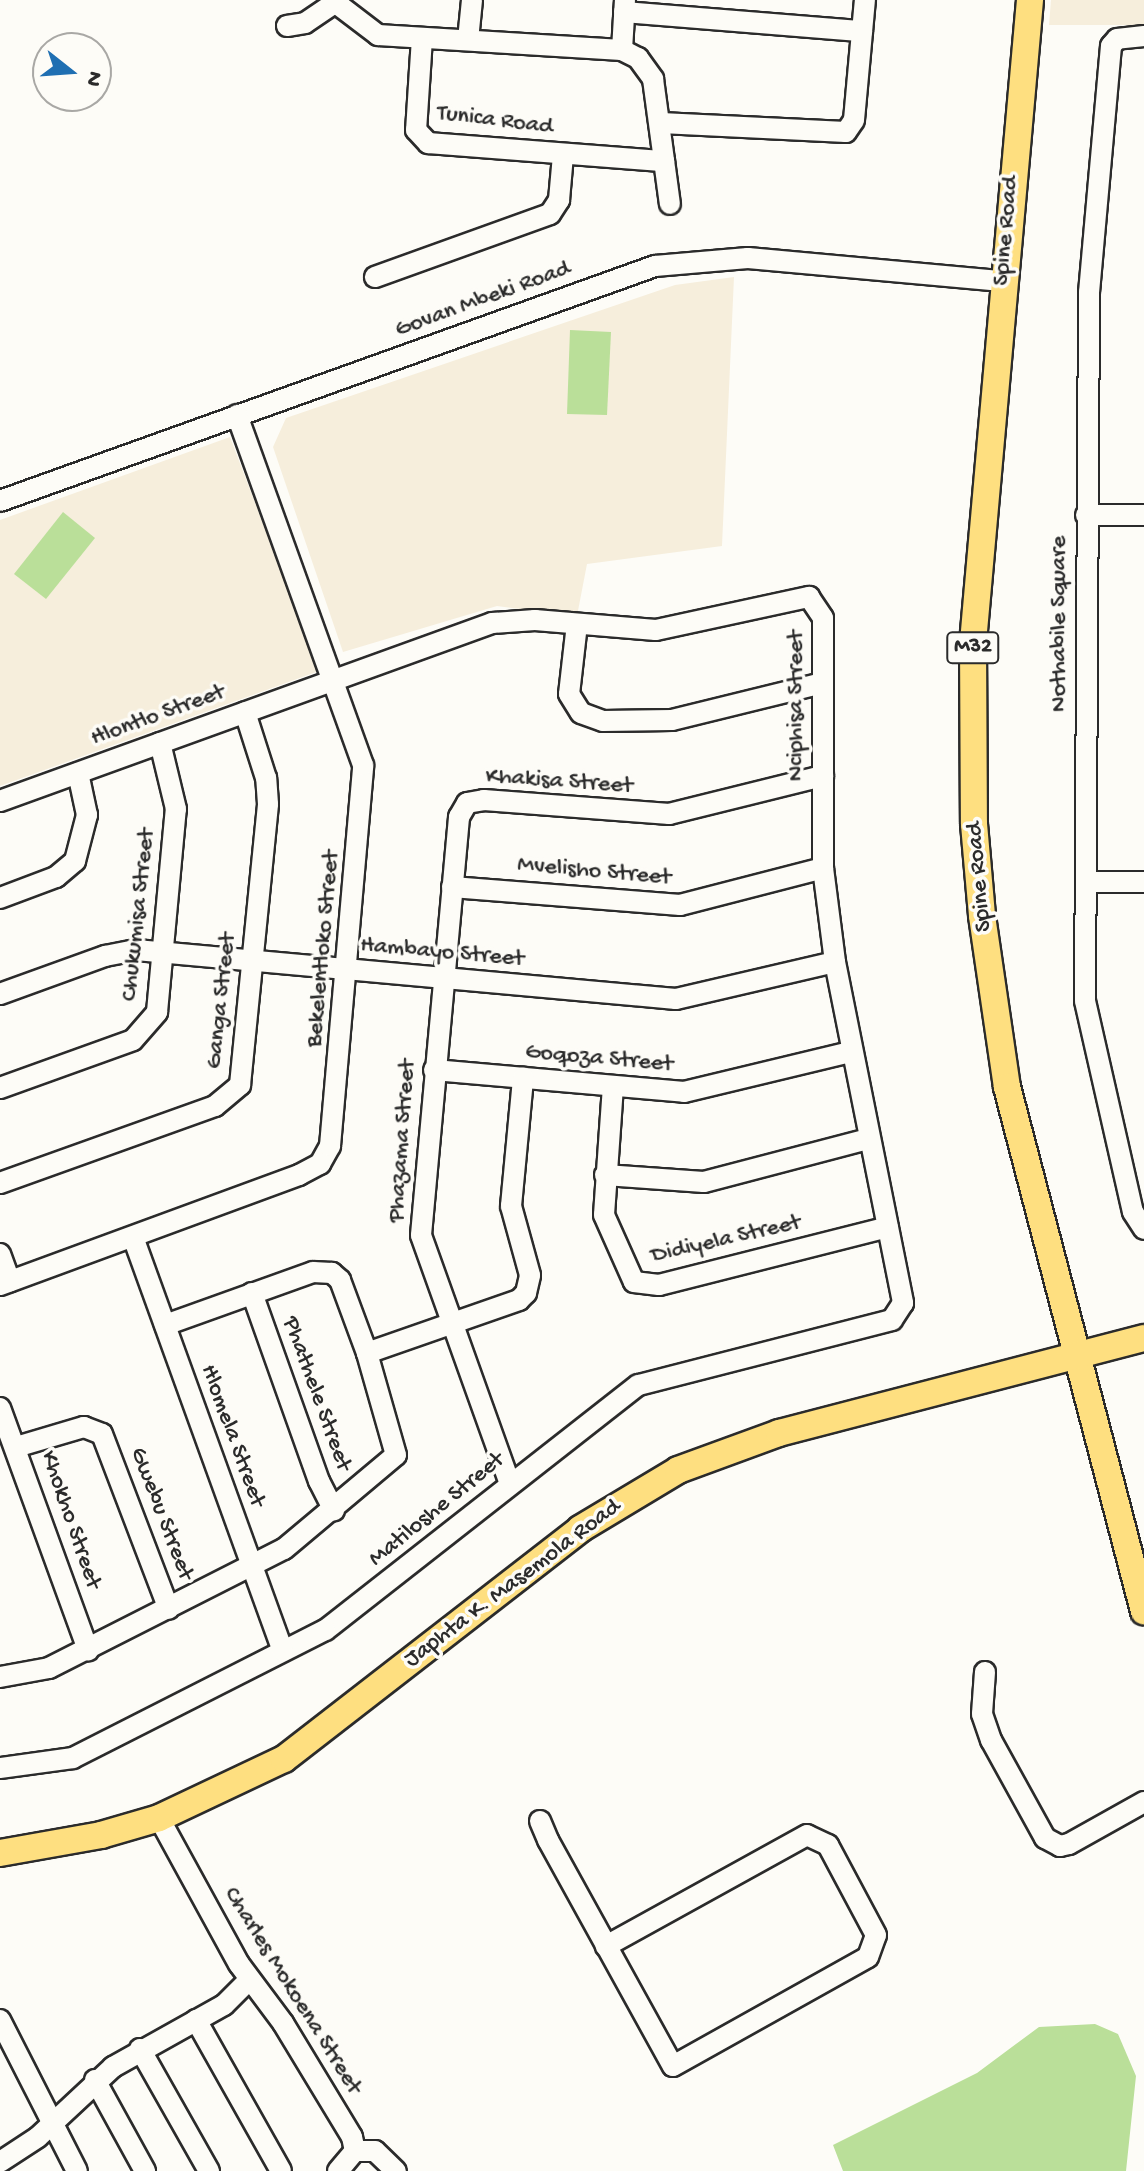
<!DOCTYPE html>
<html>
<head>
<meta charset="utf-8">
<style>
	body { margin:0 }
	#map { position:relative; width:1144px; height:2171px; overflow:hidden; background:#fdfcf7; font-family:"Gochi Hand",sans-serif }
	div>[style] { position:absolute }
	.built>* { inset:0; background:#f6eedc }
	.green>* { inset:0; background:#badf99 }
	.roads { filter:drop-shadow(2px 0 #2b2b2b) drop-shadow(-2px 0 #2b2b2b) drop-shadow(0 2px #2b2b2b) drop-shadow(0 -2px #2b2b2b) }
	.minor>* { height:20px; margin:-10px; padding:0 10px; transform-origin:10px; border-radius:10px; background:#fdfcf7 }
	.major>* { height:26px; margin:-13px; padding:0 13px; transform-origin:13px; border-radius:13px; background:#fedf80 }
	span { translate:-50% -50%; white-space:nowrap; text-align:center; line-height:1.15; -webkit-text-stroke:7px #fdfcf7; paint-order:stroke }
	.shield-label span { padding:2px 6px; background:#fdfcf7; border:2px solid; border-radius:6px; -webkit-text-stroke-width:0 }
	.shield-label { font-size:22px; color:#2b2b2b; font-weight:700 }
	.street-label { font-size:24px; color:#2b2b2b }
	.north { position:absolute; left:32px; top:32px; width:80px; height:80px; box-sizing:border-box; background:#fdfcf7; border:2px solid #a9a8a5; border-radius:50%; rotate:107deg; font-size:22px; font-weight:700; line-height:32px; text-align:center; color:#2b2b2b }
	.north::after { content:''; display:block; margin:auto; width:28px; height:36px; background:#1f6fb2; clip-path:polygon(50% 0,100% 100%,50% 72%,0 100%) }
</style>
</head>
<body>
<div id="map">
	<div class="built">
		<div style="clip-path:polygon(1051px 0,1144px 0,1144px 25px,1049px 25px)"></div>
		<div style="clip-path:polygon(734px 277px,722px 546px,587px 564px,577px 616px,497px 606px,343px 652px,273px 447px,286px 418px,675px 285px)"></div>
		<div style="clip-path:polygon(230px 437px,319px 671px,0 786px,0 520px)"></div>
	</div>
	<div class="green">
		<div style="clip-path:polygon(570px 330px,611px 332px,607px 415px,567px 414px)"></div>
		<div style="clip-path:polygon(63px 512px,95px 538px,46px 599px,14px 574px)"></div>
		<div style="clip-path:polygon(1095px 2024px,1118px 2034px,1136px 2076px,1126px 2171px,843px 2171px,833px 2145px,977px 2073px,1039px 2027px)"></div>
	</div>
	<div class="roads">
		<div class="minor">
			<div style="left:336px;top:3px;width:53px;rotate:37.3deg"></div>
			<div style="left:378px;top:35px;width:244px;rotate:3.5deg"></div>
			<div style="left:622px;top:50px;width:18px;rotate:27deg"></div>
			<div style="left:638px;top:58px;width:26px;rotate:54deg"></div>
			<div style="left:653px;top:79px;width:126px;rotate:82.3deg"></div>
			<div style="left:624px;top:12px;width:239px;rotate:4.6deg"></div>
			<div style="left:287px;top:26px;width:18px;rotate:-9deg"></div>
			<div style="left:305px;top:23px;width:41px;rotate:-34.1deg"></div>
			<div style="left:1144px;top:36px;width:27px;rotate:174deg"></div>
			<div style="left:1117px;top:39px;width:9px;rotate:131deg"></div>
			<div style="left:1111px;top:46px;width:247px;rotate:95.1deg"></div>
			<div style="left:1089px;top:292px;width:709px;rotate:90.32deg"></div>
			<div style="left:1085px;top:1001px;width:216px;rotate:77.2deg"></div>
			<div style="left:1133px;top:1212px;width:20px;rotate:57deg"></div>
			<div style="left:422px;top:38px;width:92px;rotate:93.7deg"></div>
			<div style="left:416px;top:130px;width:18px;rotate:47deg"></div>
			<div style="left:428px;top:143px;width:237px;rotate:4.4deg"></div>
			<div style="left:468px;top:40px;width:40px;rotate:-84.3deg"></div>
			<div style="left:622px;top:50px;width:50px;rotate:-86.6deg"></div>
			<div style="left:661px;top:123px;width:185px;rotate:2.8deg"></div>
			<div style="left:846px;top:132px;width:14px;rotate:-56deg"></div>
			<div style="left:854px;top:120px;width:121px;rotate:-84.8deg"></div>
			<div style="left:375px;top:277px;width:186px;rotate:-19.8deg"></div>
			<div style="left:550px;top:214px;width:17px;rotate:-57deg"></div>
			<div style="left:559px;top:200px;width:45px;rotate:-84.9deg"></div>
			<div style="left:0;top:501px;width:696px;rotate:-19.74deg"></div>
			<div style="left:655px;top:266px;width:93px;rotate:-4.9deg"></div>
			<div style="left:748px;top:258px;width:255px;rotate:5.2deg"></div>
			<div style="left:1086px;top:515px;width:58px"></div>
			<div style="left:577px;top:624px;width:70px;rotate:96.5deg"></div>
			<div style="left:569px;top:694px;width:22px;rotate:58deg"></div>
			<div style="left:581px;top:713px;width:23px;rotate:20deg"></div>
			<div style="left:603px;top:721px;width:69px;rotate:-0.8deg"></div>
			<div style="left:672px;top:720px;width:155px;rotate:-13.8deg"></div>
			<div style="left:0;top:801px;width:523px;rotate:-19.89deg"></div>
			<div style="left:492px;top:623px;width:43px;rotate:-4deg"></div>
			<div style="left:535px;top:620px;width:121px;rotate:4.7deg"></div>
			<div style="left:656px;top:630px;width:157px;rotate:-12.2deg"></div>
			<div style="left:809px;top:597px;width:25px;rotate:56deg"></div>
			<div style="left:823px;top:618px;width:250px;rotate:90deg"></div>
			<div style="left:823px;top:868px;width:95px;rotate:82.7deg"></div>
			<div style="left:835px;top:962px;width:348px;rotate:78.7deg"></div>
			<div style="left:903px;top:1303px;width:20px;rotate:123deg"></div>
			<div style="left:892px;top:1320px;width:262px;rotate:165.6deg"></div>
			<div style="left:638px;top:1385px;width:397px;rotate:141.9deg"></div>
			<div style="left:325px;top:1630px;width:283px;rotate:153.1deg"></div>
			<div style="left:73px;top:1758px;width:74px;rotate:172.2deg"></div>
			<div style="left:1086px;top:882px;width:58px"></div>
			<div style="left:452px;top:887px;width:229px;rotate:4.5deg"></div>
			<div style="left:680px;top:905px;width:148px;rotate:-14.5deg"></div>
			<div style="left:0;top:898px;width:60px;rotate:-20.6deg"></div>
			<div style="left:56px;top:877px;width:25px;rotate:-40deg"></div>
			<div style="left:75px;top:861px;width:48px;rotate:-75.4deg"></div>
			<div style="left:87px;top:815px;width:43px;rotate:-102.1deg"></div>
			<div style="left:0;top:994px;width:112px;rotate:-19.9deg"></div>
			<div style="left:105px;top:956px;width:32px;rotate:-11deg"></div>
			<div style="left:136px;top:950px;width:542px;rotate:5.18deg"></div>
			<div style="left:676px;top:999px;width:163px;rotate:-13.1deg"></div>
			<div style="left:434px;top:1070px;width:251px;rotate:5deg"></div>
			<div style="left:684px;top:1092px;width:171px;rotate:-13.5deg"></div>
			<div style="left:613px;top:1086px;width:129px;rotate:94deg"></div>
			<div style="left:604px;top:1215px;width:73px;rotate:65.9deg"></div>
			<div style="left:634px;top:1282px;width:25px;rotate:7deg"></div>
			<div style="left:659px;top:1285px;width:236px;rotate:-14.2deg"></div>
			<div style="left:0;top:1088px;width:141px;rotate:-19.8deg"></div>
			<div style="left:133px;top:1040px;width:37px;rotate:-49deg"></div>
			<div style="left:157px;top:1012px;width:204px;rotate:-84.7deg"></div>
			<div style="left:176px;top:809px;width:68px;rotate:-103.6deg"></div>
			<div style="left:605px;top:1175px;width:99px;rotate:4deg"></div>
			<div style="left:704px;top:1182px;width:170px;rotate:-14.7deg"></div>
			<div style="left:0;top:1183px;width:228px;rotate:-19.7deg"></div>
			<div style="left:215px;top:1106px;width:33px;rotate:-40deg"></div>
			<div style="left:240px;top:1085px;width:282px;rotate:-84.3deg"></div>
			<div style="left:268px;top:804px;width:26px;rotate:-94deg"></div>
			<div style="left:266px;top:778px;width:69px;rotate:-107.7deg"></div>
			<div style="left:133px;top:1237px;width:440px;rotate:70.1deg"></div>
			<div style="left:0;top:1254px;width:29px;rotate:70deg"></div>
			<div style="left:0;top:1285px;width:319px;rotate:-20.2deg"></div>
			<div style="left:299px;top:1175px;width:24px;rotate:-28deg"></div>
			<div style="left:320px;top:1164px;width:21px;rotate:-61deg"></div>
			<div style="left:330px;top:1146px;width:382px;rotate:-85deg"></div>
			<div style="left:363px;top:765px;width:372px;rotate:-109.8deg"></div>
			<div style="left:252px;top:1293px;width:200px;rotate:70.4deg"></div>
			<div style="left:319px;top:1481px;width:33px;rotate:63deg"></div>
			<div style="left:367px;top:1353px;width:161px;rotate:-19.2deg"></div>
			<div style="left:519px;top:1300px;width:10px;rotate:-45deg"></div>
			<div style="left:526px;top:1293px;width:18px;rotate:-77deg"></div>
			<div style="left:530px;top:1275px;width:72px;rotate:-105.4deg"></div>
			<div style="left:511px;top:1206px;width:129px;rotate:-84.6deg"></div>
			<div style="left:0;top:1408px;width:258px;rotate:70deg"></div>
			<div style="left:16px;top:1447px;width:71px;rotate:-16.4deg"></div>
			<div style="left:84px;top:1427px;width:19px;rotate:21deg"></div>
			<div style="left:102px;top:1434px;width:187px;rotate:69.1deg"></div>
			<div style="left:510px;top:1484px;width:264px;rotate:-109.7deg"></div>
			<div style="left:421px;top:1235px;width:420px;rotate:-84.8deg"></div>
			<div style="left:459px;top:817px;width:16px;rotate:-60deg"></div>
			<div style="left:467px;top:803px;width:17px;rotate:-10deg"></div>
			<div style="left:484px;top:800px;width:186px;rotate:4.3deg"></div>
			<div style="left:669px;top:814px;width:159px;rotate:-13.9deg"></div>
			<div style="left:985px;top:1672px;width:42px;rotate:94.1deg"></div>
			<div style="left:982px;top:1714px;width:28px;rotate:71deg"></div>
			<div style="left:991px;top:1740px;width:112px;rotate:61.1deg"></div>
			<div style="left:1045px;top:1838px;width:17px;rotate:28deg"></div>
			<div style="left:1060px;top:1846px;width:9px;rotate:-13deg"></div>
			<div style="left:1069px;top:1844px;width:86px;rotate:-29.2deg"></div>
			<div style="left:0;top:1677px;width:50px;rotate:-10.4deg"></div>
			<div style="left:49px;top:1668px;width:263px;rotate:-26.9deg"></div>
			<div style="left:284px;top:1549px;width:146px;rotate:-40deg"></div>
			<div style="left:396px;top:1455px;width:106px;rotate:-105.9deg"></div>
			<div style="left:367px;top:1353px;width:78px;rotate:-110.3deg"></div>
			<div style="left:340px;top:1280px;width:11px;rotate:-139deg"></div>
			<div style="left:332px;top:1273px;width:19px;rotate:-177deg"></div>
			<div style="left:313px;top:1272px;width:157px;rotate:160.3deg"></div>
			<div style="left:159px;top:1818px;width:166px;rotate:61.3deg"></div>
			<div style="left:239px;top:1964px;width:74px;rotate:53.3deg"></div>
			<div style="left:283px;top:2023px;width:133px;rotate:58.8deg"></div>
			<div style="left:352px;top:2137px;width:14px;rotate:78deg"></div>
			<div style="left:540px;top:1821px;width:21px;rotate:67deg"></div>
			<div style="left:548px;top:1840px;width:258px;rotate:61.1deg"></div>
			<div style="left:673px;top:2066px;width:223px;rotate:-29.2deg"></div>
			<div style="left:868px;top:1957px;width:23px;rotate:-70deg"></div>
			<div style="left:876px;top:1935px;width:102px;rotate:-118.1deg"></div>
			<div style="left:828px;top:1845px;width:23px;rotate:-155deg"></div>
			<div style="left:807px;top:1835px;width:230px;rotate:151.1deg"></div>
			<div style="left:0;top:2020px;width:169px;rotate:63deg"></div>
			<div style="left:196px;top:2020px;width:173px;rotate:60.6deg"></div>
			<div style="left:140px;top:2049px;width:140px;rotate:60.5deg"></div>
			<div style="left:95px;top:2080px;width:104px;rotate:61.2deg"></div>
			<div style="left:355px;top:2151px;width:20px"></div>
			<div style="left:375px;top:2151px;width:29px;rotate:44deg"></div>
			<div style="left:0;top:2162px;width:45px;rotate:-33.3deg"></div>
			<div style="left:38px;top:2137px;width:103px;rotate:-43deg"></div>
			<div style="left:113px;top:2067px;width:127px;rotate:-29.2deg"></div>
			<div style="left:224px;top:2005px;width:35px;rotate:-45deg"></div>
			<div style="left:338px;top:2171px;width:26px;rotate:-50deg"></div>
		</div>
		<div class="major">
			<div style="left:1030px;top:0;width:646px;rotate:95.07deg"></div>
			<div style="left:973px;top:643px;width:181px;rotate:89.7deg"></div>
			<div style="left:974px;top:824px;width:92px;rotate:85deg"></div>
			<div style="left:982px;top:916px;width:173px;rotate:81.7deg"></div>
			<div style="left:1007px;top:1087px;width:542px;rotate:75.35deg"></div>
			<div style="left:0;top:1853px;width:103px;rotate:-10.1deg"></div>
			<div style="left:101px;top:1835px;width:60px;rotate:-16.3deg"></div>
			<div style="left:159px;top:1818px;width:138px;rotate:-25.3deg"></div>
			<div style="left:284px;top:1759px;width:375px;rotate:-37.8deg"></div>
			<div style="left:580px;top:1529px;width:114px;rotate:-31deg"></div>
			<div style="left:678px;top:1470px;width:108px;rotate:-20.1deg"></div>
			<div style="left:779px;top:1433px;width:377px;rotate:-14.6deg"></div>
		</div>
	</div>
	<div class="shield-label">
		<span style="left:973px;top:648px">M32</span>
	</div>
	<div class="street-label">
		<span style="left:495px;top:121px;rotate:7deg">Tunica Road</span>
		<span style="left:1007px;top:231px;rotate:-85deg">Spine Road</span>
		<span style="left:483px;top:300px;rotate:-20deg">Govan Mbeki Road</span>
		<span style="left:1060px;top:624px;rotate:-90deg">Nothabile Square</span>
		<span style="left:797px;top:706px;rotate:-90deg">Nciphisa Street</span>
		<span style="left:158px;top:716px;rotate:-20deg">Hlontlo Street</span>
		<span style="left:559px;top:782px;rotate:4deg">Khakisa Street</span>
		<span style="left:594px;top:872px;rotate:5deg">Mvelisho Street</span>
		<span style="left:980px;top:877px;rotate:-95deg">Spine Road</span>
		<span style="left:139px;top:915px;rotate:-84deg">Chukumisa Street</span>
		<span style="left:324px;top:949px;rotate:-85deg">Bekelentloko Street</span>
		<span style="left:442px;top:953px;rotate:5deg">Hambayo Street</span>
		<span style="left:222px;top:1001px;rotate:-84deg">Ganga Street</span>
		<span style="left:599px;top:1059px;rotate:5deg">Goqoza Street</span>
		<span style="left:403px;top:1141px;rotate:-86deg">Phazama Street</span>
		<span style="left:726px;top:1240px;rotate:-13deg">Didiyela Street</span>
		<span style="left:316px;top:1394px;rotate:70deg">Phathele Street</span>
		<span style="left:232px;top:1436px;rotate:70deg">Hlomela Street</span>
		<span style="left:437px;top:1510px;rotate:-39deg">Matiloshe Street</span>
		<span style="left:161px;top:1514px;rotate:69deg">Gwebu Street</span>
		<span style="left:70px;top:1520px;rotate:71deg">Khokho Street</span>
		<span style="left:513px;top:1584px;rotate:-37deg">Japhta K. Masemola Road</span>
		<span style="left:292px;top:1991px;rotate:58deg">Charles Mokoena Street</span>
	</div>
	<div class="north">N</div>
</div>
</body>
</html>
